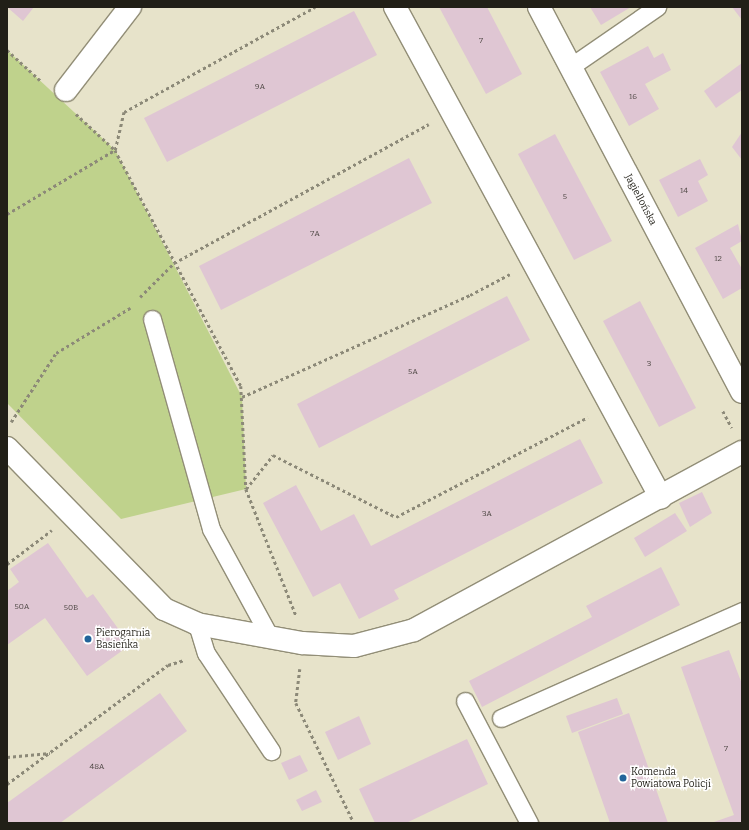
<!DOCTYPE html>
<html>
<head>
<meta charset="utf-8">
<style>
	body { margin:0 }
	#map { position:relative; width:749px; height:830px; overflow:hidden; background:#e7e3ca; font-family:Bitter,serif }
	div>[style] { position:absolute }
	.green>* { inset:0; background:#bfd28c }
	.building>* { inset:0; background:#dfc6d3 }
	.path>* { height:2.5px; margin-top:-1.25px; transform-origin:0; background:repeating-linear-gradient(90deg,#8c8978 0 3px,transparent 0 6px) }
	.roads { filter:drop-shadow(1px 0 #928e77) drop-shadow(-1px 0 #928e77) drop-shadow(0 1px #928e77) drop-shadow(0 -1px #928e77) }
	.service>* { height:17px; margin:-8.5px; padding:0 8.5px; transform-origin:8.5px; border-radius:8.5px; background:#fff }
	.minor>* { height:22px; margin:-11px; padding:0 11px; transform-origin:11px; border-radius:11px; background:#fff }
	.dots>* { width:11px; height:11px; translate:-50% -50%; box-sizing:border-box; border:2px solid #fff; border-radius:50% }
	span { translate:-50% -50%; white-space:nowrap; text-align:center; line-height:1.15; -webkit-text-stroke:3px #fff; paint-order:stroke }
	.number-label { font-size:8px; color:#504946 }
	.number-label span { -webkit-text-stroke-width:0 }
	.street-label { font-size:10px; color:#211f17 }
	.poi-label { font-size:10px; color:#211f17 }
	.left { translate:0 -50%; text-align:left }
	.frame { position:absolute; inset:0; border:8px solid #211f17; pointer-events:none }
</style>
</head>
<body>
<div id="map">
	<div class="green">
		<div style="clip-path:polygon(7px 50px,115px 150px,242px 397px,246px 489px,121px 519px,7px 403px)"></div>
	</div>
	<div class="building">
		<div style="clip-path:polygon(7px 7px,34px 7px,23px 21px)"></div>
		<div style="clip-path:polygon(439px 7px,487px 7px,522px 74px,486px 94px)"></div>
		<div style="clip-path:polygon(590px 7px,631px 7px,601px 25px)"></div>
		<div style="clip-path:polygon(732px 7px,742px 7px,742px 20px)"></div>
		<div style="clip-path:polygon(354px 11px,377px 55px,167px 162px,144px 118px)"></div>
		<div style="clip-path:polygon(648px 46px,654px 58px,663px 53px,671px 70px,645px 84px,659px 109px,629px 126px,600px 72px)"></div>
		<div style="clip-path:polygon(742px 63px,742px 90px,716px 108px,704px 91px)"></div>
		<div style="clip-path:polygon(742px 132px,742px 160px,732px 147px)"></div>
		<div style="clip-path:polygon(555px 134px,612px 241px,574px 260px,518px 154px)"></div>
		<div style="clip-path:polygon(409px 158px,432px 203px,221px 310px,199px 266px)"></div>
		<div style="clip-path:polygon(700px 159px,708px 175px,698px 181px,708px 201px,678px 217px,659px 180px)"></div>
		<div style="clip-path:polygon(738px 224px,742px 241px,730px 248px,742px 269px,742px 288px,723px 299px,695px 248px)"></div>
		<div style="clip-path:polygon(507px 296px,530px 340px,319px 448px,297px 404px)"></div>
		<div style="clip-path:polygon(640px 301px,696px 408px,659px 427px,603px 321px)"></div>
		<div style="clip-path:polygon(580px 439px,603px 483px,394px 590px,399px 599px,359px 619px,340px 583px,313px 597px,263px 503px,296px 485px,321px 531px,354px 514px,371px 546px)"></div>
		<div style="clip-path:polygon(702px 492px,712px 513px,690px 527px,679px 503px)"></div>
		<div style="clip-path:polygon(675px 513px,687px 531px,645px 557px,634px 538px)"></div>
		<div style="clip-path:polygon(48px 543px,87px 598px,93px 594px,130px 645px,87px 676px,45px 618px,7px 645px,7px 591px,19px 582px,10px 569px)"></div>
		<div style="clip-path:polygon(661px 567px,680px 605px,482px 707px,469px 681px,592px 617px,586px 606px)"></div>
		<div style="clip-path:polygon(729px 650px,742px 684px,742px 823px,711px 823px,734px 815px,681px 667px)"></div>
		<div style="clip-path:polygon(160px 693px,187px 731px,60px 823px,7px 823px,7px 803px)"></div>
		<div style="clip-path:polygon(617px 698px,623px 714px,572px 733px,566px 716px)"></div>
		<div style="clip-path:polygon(629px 713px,668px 823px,610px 823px,578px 732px)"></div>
		<div style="clip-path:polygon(359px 716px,371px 744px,338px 760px,325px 732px)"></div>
		<div style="clip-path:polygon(467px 739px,488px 784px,406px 823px,375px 823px,359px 789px)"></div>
		<div style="clip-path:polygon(300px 755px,308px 771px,289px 780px,281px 763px)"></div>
		<div style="clip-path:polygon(316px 790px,322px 802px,302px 811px,296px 800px)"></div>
	</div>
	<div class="path">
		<div style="left:7px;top:50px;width:47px;rotate:42.4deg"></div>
		<div style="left:76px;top:114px;width:53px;rotate:42.7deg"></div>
		<div style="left:115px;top:150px;width:268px;rotate:61.9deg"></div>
		<div style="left:241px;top:386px;width:103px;rotate:87.2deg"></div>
		<div style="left:246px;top:489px;width:136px;rotate:68.4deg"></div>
		<div style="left:7px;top:214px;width:126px;rotate:-30.7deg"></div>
		<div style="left:115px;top:150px;width:39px;rotate:-77deg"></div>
		<div style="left:124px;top:112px;width:218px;rotate:-28.8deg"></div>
		<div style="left:140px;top:297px;width:48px;rotate:-45deg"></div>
		<div style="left:174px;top:263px;width:290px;rotate:-28.6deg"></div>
		<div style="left:242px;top:397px;width:250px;rotate:-24.1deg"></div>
		<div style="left:470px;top:295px;width:45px;rotate:-27.7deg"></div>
		<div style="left:723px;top:411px;width:19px;rotate:62deg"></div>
		<div style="left:11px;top:422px;width:82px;rotate:-56.9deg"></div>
		<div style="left:56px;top:353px;width:87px;rotate:-31.3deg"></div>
		<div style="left:246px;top:489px;width:43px;rotate:-51.5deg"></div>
		<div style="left:273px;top:455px;width:138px;rotate:26.8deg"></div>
		<div style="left:396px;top:517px;width:216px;rotate:-27.5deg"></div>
		<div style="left:7px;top:564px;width:56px;rotate:-37.1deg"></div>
		<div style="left:300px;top:669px;width:34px;rotate:97deg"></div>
		<div style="left:296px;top:703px;width:133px;rotate:64.2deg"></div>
		<div style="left:7px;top:757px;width:43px;rotate:-5.3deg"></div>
		<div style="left:7px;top:784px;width:200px;rotate:-36.5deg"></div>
		<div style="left:168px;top:665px;width:17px;rotate:-17deg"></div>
	</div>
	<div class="roads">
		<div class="service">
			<div style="left:570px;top:67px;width:106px;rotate:-34.6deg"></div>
			<div style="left:152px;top:319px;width:218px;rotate:74.3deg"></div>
			<div style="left:211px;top:529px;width:123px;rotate:61.4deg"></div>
			<div style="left:197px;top:624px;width:30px;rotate:73deg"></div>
			<div style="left:206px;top:653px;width:118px;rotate:56.4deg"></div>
			<div style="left:465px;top:701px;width:138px;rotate:62.3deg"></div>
			<div style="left:501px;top:718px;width:264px;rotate:-23.9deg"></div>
		</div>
		<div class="minor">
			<div style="left:395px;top:7px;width:558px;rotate:61.55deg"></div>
			<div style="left:539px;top:7px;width:435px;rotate:62.2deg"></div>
			<div style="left:66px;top:90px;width:105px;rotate:-52.4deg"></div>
			<div style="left:7px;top:448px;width:225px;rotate:45.7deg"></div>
			<div style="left:164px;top:609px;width:36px;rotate:24deg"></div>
			<div style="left:197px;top:624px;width:107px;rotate:10.3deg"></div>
			<div style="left:302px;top:643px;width:52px;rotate:3.3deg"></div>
			<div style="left:354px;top:646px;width:62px;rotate:-14.9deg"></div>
			<div style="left:414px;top:630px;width:373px;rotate:-28.5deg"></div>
		</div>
	</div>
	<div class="dots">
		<div style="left:88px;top:639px;background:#22649a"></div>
		<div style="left:623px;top:778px;background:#22649a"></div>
	</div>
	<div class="number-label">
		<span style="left:481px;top:41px">7</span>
		<span style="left:260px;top:87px">9A</span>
		<span style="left:633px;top:97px">16</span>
		<span style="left:684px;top:191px">14</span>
		<span style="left:565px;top:197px">5</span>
		<span style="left:315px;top:234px">7A</span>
		<span style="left:718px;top:259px">12</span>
		<span style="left:649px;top:364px">3</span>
		<span style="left:413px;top:372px">5A</span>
		<span style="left:487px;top:514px">3A</span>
		<span style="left:22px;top:607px">50A</span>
		<span style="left:71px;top:608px">50B</span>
		<span style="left:726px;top:749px">7</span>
		<span style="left:97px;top:767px">48A</span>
	</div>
	<div class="street-label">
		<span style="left:640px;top:200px;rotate:62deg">Jagiellońska</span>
	</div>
	<div class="poi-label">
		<span class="left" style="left:96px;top:639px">Pierogarnia<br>Basieńka</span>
		<span class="left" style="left:631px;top:778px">Komenda<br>Powiatowa Policji</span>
	</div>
	<div class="frame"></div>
</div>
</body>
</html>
